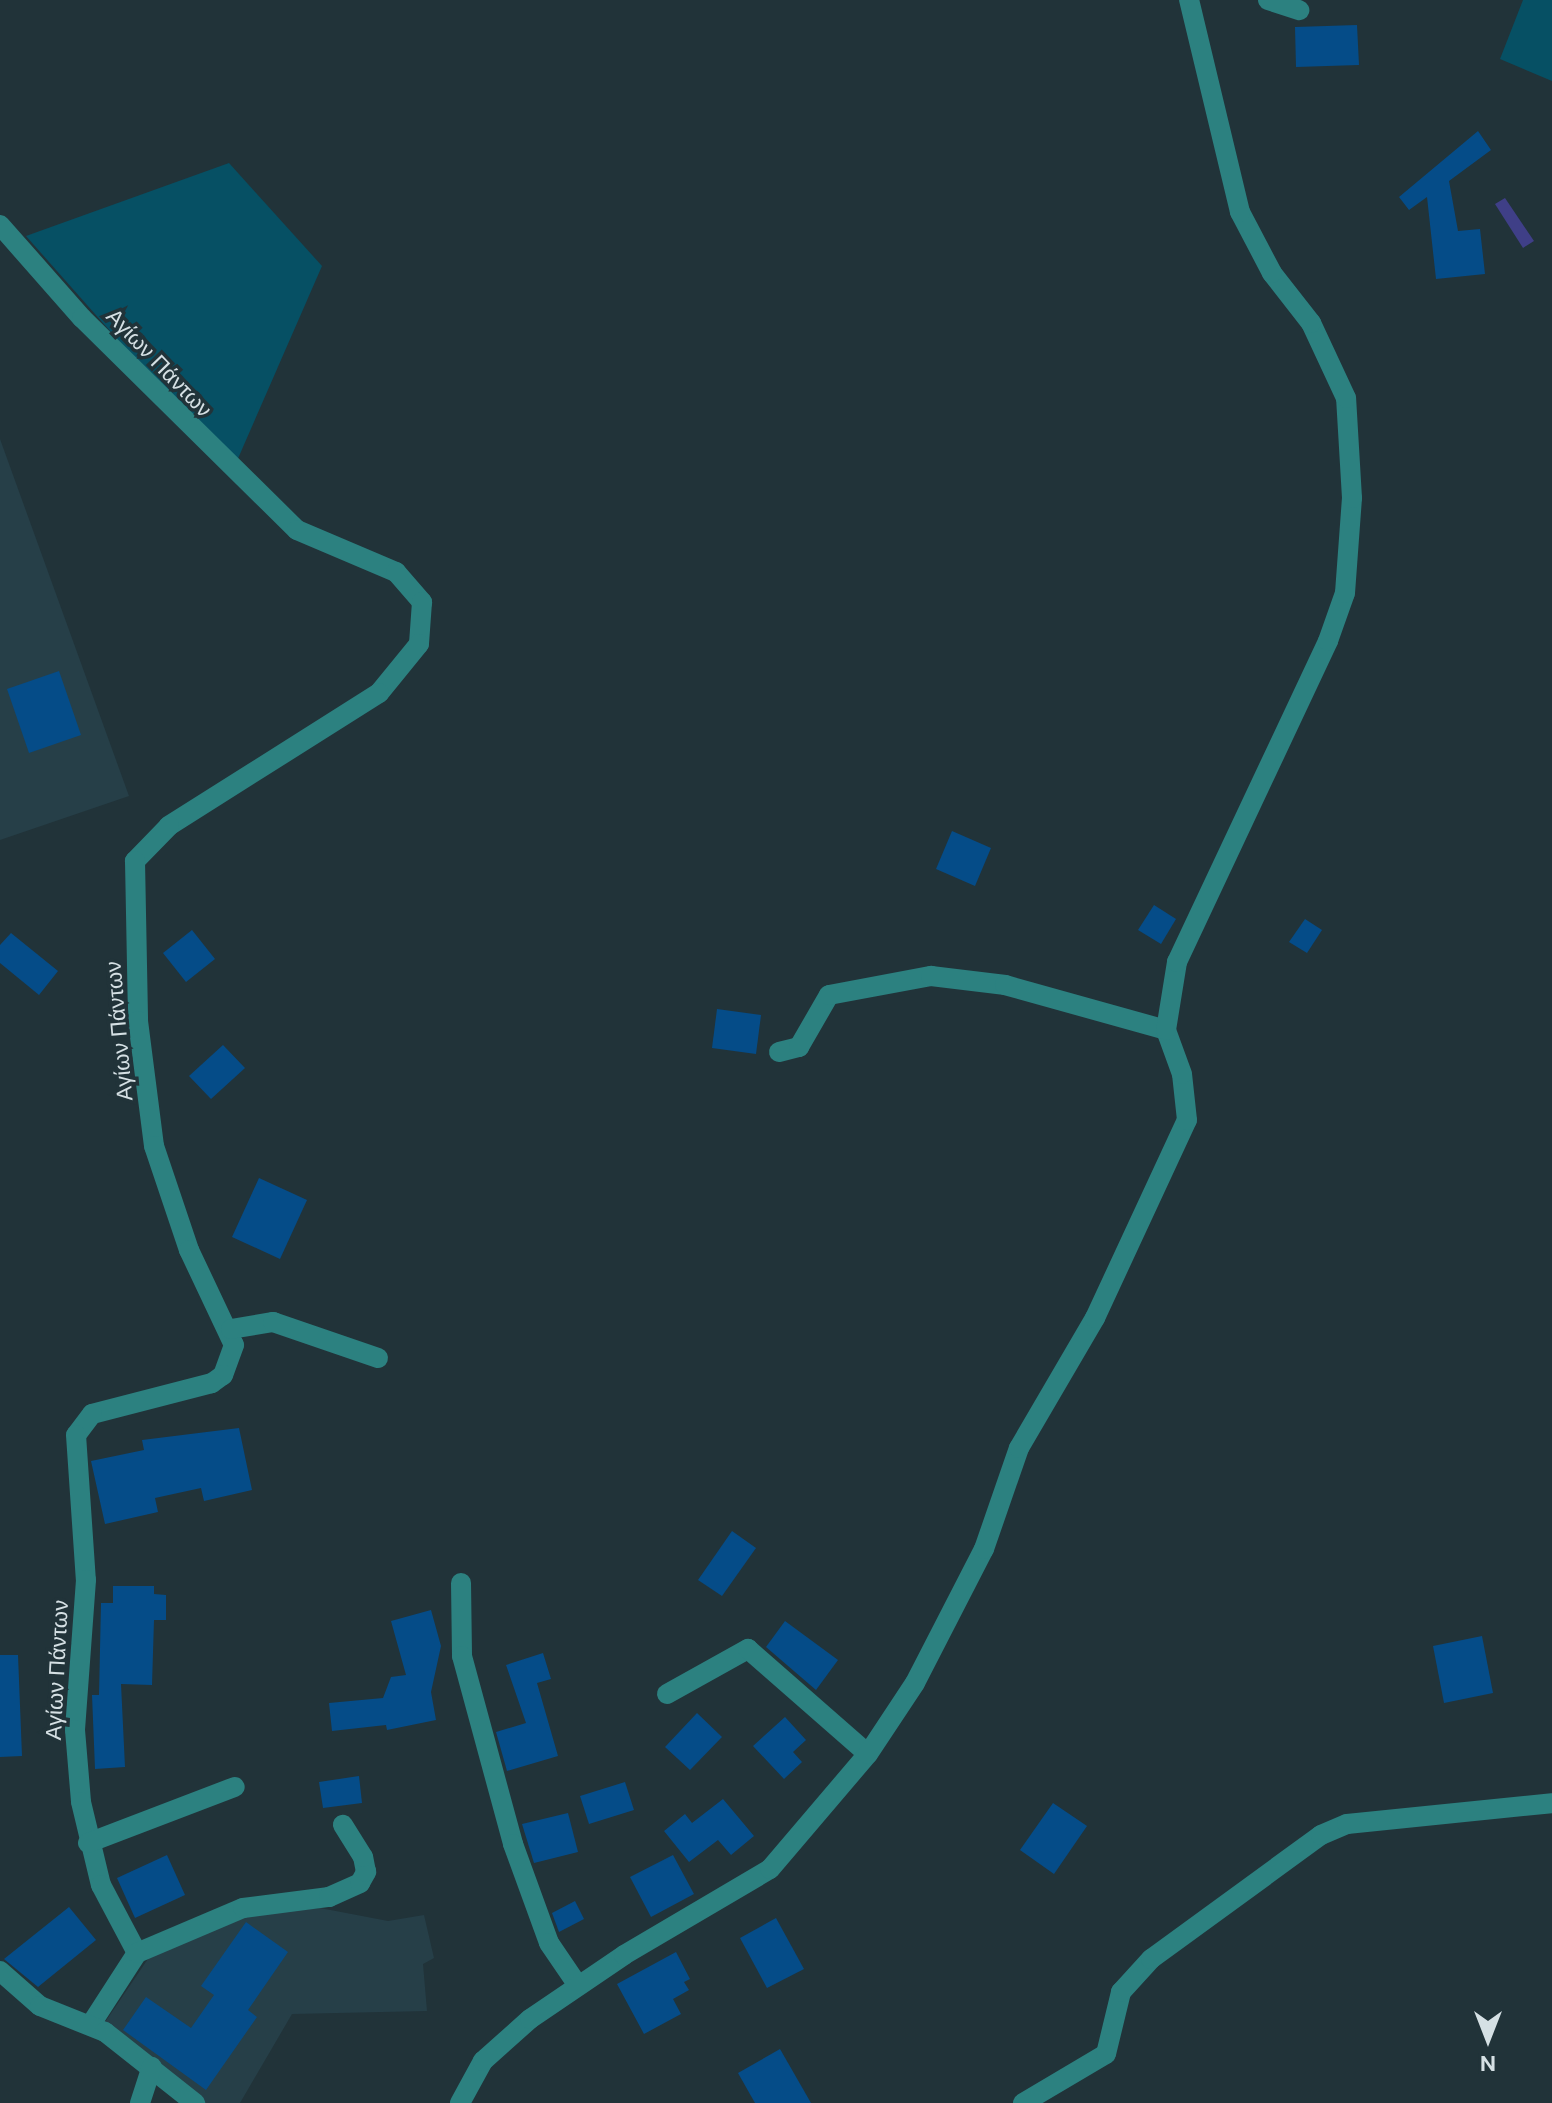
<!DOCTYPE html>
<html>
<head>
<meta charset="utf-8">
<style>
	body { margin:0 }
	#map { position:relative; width:1552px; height:2103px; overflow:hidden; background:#213339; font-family:"DM Sans",sans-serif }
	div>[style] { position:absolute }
	.built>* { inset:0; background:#263f48 }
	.green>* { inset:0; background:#065064 }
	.water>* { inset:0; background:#3f3f87 }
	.building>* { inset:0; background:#054c88 }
	.minor>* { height:20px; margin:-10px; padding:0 10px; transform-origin:10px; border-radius:10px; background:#2c8180 }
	span { translate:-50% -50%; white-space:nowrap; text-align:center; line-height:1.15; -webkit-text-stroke:7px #213339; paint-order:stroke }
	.street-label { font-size:22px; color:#d5e0e4 }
	.north { position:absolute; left:1448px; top:1999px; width:80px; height:80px; -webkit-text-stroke:6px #213339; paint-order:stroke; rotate:180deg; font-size:22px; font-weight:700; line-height:32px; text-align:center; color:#d5e0e4 }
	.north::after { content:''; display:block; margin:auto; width:28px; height:36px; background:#d5e0e4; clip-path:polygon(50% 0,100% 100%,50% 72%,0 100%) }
</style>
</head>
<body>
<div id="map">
	<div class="built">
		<div style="clip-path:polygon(0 439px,129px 796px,0 840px)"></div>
		<div style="clip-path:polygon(320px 1908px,388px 1921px,424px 1915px,434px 1958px,423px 1964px,427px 2011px,292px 2014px,240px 2103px,192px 2103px,99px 2031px,152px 1953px,226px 1917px)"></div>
	</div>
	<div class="green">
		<div style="clip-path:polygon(1523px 0,1552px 0,1552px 81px,1500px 59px)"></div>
		<div style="clip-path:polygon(229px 163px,322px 266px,233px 470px,26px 236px)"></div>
	</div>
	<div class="water">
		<div style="clip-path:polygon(1505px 198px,1534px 241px,1523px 248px,1495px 204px)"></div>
	</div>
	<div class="building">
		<div style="clip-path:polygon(1357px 25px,1359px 65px,1296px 67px,1295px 27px)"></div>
		<div style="clip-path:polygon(1478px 131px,1491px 150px,1449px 181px,1458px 231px,1480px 229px,1485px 274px,1436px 279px,1427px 197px,1409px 210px,1399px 197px)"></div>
		<div style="clip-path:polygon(59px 671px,81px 735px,29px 753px,7px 689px)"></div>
		<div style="clip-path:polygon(952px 831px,991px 848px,975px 886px,936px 869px)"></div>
		<div style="clip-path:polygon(1154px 905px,1176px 919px,1161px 944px,1138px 930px)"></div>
		<div style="clip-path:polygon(1305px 919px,1322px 930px,1307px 953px,1289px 942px)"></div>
		<div style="clip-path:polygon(192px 930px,215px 959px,186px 982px,163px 953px)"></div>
		<div style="clip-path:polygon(11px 933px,58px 971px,39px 995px,0 963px,0 945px)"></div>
		<div style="clip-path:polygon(717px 1009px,761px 1015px,756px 1054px,712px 1048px)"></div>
		<div style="clip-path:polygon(223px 1045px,245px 1068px,211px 1099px,189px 1076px)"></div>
		<div style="clip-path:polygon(259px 1178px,307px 1200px,280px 1259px,232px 1237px)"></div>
		<div style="clip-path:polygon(239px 1428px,252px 1490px,204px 1501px,201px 1488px,155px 1498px,158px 1512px,105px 1524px,91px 1461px,144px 1450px,142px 1440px)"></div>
		<div style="clip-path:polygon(732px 1531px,756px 1548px,722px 1596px,698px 1580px)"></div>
		<div style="clip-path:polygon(113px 1586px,154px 1586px,154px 1594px,166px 1595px,166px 1620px,154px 1620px,152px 1685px,121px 1684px,125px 1767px,95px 1769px,92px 1695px,99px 1695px,101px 1603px,113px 1603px)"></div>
		<div style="clip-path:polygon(431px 1610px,441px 1646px,431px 1692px,436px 1720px,387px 1730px,386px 1725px,332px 1731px,329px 1703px,383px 1698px,391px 1677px,406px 1675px,391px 1621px)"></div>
		<div style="clip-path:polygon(785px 1621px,838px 1660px,816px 1690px,766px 1647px)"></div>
		<div style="clip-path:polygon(1482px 1636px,1493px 1693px,1444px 1703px,1433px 1646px)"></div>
		<div style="clip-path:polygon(543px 1653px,551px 1679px,537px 1683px,558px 1756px,507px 1771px,496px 1732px,526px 1723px,506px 1665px)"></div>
		<div style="clip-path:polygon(0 1655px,18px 1655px,22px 1756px,0 1757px)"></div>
		<div style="clip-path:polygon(697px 1713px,722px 1737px,690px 1770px,665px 1747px)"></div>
		<div style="clip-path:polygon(785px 1717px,806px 1740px,793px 1752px,802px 1762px,784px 1779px,753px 1746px)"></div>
		<div style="clip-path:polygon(359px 1776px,362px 1803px,323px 1808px,319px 1782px)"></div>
		<div style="clip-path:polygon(625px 1782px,634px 1810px,589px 1824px,580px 1796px)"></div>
		<div style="clip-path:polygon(723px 1799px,754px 1836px,731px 1855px,718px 1840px,689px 1862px,664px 1831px,685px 1814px,692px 1823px)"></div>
		<div style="clip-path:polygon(1053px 1803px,1087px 1826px,1054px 1874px,1020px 1850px)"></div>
		<div style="clip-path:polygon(568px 1813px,578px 1852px,534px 1863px,522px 1824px)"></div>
		<div style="clip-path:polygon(167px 1855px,185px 1895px,135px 1918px,117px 1878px)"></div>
		<div style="clip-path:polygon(673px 1855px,694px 1894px,651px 1917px,630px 1877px)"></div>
		<div style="clip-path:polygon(575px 1901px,584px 1919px,559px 1932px,552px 1913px)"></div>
		<div style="clip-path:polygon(69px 1907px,96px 1940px,38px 1987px,4px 1959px)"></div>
		<div style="clip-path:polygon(776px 1918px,804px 1969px,767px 1988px,740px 1938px)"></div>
		<div style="clip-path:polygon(246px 1922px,288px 1952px,248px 2010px,257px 2017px,206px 2090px,123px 2030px,146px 1997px,191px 2028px,214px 1995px,201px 1986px)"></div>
		<div style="clip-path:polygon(676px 1952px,690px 1979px,684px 1982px,689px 1990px,673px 1999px,681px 2014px,644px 2034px,617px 1984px)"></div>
		<div style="clip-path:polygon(780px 2049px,811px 2103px,755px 2103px,738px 2073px)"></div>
	</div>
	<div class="minor">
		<div style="left:1268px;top:0;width:33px;rotate:18deg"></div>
		<div style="left:0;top:225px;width:124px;rotate:48.6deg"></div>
		<div style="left:82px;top:318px;width:302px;rotate:44.6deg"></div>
		<div style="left:297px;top:530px;width:108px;rotate:23deg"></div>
		<div style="left:396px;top:572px;width:40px;rotate:49deg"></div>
		<div style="left:422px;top:602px;width:42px;rotate:94.1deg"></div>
		<div style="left:419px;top:644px;width:63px;rotate:129.2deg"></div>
		<div style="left:379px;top:693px;width:249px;rotate:147.7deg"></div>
		<div style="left:169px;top:826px;width:49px;rotate:134.2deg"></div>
		<div style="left:135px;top:861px;width:160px;rotate:88.9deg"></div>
		<div style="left:138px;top:1021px;width:126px;rotate:82.7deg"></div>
		<div style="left:154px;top:1146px;width:110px;rotate:71.4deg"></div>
		<div style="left:189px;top:1250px;width:105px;rotate:64.7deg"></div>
		<div style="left:234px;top:1345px;width:32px;rotate:110deg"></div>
		<div style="left:223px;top:1375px;width:14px;rotate:144deg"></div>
		<div style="left:212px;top:1383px;width:124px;rotate:165.5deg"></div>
		<div style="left:92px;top:1414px;width:26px;rotate:127deg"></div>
		<div style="left:76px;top:1435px;width:145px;rotate:86.1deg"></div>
		<div style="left:86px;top:1580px;width:150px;rotate:94.2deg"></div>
		<div style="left:75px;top:1730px;width:72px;rotate:85.2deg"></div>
		<div style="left:81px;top:1802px;width:85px;rotate:76.5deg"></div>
		<div style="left:101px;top:1885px;width:77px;rotate:62.1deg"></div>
		<div style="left:137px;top:1953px;width:85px;rotate:122.9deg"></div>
		<div style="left:779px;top:1052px;width:21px;rotate:-14deg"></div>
		<div style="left:799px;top:1047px;width:60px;rotate:-60deg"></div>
		<div style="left:829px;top:995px;width:104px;rotate:-10.6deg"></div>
		<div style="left:931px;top:976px;width:75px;rotate:6.9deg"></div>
		<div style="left:1005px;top:985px;width:167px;rotate:15.6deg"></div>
		<div style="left:231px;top:1329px;width:43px;rotate:-9.5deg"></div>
		<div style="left:273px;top:1322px;width:111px;rotate:18.9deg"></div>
		<div style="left:461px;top:1583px;width:73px;rotate:89.2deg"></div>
		<div style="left:462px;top:1656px;width:195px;rotate:74.8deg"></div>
		<div style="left:513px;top:1844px;width:105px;rotate:70deg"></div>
		<div style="left:549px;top:1943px;width:50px;rotate:55.7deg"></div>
		<div style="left:667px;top:1694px;width:93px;rotate:-29.1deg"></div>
		<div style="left:748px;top:1649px;width:159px;rotate:41.2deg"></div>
		<div style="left:88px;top:1843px;width:157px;rotate:-20.9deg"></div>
		<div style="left:137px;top:1953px;width:115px;rotate:-23deg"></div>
		<div style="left:243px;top:1908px;width:87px;rotate:-7.3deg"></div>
		<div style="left:329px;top:1897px;width:34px;rotate:-24deg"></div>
		<div style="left:360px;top:1883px;width:13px;rotate:-61deg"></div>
		<div style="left:366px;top:1872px;width:15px;rotate:-101deg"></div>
		<div style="left:363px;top:1857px;width:38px;rotate:-122deg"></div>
		<div style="left:0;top:1971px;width:53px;rotate:41.2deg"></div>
		<div style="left:40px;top:2006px;width:70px;rotate:21.8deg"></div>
		<div style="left:105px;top:2032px;width:115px;rotate:38.3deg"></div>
		<div style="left:140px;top:2103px;width:38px;rotate:-72deg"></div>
		<div style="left:460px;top:2103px;width:48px;rotate:-61.3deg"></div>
		<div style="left:483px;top:2061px;width:63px;rotate:-41.8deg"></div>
		<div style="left:530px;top:2019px;width:114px;rotate:-34.2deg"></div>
		<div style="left:624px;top:1955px;width:169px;rotate:-30.5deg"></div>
		<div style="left:770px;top:1869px;width:151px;rotate:-49.6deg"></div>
		<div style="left:868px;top:1754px;width:85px;rotate:-56.5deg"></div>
		<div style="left:915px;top:1683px;width:151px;rotate:-62.8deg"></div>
		<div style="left:984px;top:1549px;width:107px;rotate:-70.9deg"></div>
		<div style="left:1019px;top:1448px;width:151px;rotate:-59.7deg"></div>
		<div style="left:1095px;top:1318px;width:218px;rotate:-65.1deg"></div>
		<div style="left:1187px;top:1120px;width:46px;rotate:-96.2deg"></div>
		<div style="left:1182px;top:1074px;width:47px;rotate:-110deg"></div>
		<div style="left:1166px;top:1030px;width:69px;rotate:-80.8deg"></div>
		<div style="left:1177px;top:962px;width:355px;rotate:-64.8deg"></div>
		<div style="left:1328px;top:641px;width:51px;rotate:-70.5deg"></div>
		<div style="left:1345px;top:593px;width:95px;rotate:-85.8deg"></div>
		<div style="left:1352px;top:498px;width:100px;rotate:-93.4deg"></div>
		<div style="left:1346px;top:398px;width:83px;rotate:-115deg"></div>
		<div style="left:1311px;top:323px;width:63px;rotate:-128deg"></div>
		<div style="left:1272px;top:273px;width:69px;rotate:-117.7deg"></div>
		<div style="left:1240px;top:212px;width:218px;rotate:-103.5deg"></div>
		<div style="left:1023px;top:2103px;width:96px;rotate:-30.6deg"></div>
		<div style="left:1106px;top:2054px;width:64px;rotate:-76.4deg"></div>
		<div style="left:1121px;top:1992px;width:45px;rotate:-47.7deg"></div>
		<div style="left:1151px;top:1959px;width:210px;rotate:-36.1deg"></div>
		<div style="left:1321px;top:1835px;width:28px;rotate:-23deg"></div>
		<div style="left:1347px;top:1824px;width:206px;rotate:-5.8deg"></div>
	</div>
	<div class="street-label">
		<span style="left:159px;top:363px;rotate:46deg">Αγίων Πάντων</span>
		<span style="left:119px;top:1031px;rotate:-95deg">Αγίων Πάντων</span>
		<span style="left:57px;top:1670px;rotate:-87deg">Αγίων Πάντων</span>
	</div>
	<div class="north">N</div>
</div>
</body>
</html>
